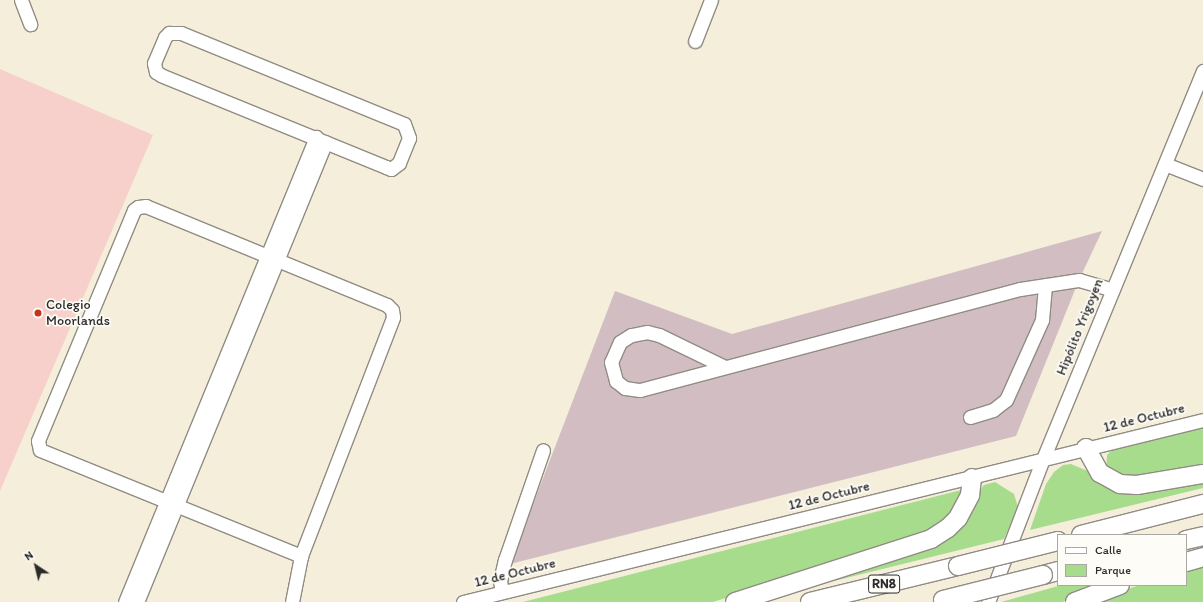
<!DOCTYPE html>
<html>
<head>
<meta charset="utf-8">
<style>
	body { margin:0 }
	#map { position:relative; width:1203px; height:602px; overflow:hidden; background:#f5eedb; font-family:Itim,sans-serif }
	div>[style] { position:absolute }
	.built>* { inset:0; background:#f7d0cb }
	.industrial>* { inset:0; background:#d2bec2 }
	.green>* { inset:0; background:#a7dc8c }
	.roads { filter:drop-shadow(1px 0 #908c83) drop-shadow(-1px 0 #908c83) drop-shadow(0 1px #908c83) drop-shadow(0 -1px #908c83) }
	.minor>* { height:13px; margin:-6.5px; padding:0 6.5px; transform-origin:6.5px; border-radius:6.5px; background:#fff }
	.highway>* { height:18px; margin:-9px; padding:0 9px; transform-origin:9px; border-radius:9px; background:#fff }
	.bridges { filter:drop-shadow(1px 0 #908c83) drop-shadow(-1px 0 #908c83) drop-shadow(0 1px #908c83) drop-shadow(0 -1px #908c83) }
	.highway-bridge>* { height:18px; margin:-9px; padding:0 9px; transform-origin:9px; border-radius:9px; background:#fff }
	.dots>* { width:11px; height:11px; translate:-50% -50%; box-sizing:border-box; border:2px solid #fdfcf7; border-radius:50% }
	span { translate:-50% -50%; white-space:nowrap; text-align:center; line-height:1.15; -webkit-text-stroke:3.5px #fdfcf7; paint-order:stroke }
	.shield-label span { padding:1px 3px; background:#fdfcf7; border:1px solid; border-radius:3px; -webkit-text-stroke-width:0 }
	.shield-label { font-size:13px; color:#2b2b2b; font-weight:700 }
	.poi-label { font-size:14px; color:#2b2b2b }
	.left { translate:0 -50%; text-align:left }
	.street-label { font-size:14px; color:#2b2b2b }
	.legend { position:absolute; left:1057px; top:534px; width:130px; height:52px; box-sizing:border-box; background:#fdfcf7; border:1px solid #a9a8a5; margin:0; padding:5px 7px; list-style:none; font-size:12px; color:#2b2b2b }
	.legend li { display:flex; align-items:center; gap:8px; height:20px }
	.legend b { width:20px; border:1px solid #a9a8a5 }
	.north { position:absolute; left:16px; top:546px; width:40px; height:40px; -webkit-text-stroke:3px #fdfcf7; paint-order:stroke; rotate:325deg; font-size:11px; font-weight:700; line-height:16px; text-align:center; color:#2b2b2b }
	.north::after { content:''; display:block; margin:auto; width:14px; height:18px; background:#2b2b2b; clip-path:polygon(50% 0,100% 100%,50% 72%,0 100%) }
</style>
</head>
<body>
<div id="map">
	<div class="built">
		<div style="clip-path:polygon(0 69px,153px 135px,0 491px)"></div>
	</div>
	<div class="industrial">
		<div style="clip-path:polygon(1102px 231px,1079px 280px,1016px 436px,510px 564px,615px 291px,732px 334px)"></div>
	</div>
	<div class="green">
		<div style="clip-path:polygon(1203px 426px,1203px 467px,1123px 481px,1106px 470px,1107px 455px,1116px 446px)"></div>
		<div style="clip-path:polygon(1071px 464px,1097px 475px,1203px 478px,1203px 488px,1030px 530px,1046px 484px,1054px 472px,1063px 465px)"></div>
		<div style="clip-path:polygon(995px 482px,1014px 494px,1018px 507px,1004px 539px,761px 599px,927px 545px,984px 485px)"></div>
		<div style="clip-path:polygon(961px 490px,966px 497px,947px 522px,889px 548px,713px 602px,523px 602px)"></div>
		<div style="clip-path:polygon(1203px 566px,1203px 602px,1087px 602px,1140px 585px,1186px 585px,1186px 571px)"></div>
		<div style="clip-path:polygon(1062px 585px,1102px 585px,1073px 595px,1063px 602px,1001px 602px)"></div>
	</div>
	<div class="roads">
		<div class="minor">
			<div style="left:21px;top:0;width:26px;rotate:69deg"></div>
			<div style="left:169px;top:33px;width:12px"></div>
			<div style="left:181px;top:33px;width:241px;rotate:22.2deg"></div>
			<div style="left:404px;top:124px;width:15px;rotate:70deg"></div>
			<div style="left:409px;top:138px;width:27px;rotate:112deg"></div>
			<div style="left:399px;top:163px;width:10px;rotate:143deg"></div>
			<div style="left:391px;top:169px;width:5px;rotate:-158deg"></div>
			<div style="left:386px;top:167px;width:243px;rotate:-157.8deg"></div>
			<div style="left:161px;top:75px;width:6px;rotate:-149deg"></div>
			<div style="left:156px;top:72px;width:9px;rotate:-103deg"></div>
			<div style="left:154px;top:63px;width:28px;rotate:-67deg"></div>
			<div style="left:165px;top:37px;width:6px;rotate:-45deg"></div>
			<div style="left:695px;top:41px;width:44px;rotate:-68.7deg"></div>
			<div style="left:1165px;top:164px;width:41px;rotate:21.5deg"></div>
			<div style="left:725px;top:367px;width:73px;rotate:-154.1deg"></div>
			<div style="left:659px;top:335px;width:12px;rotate:-166deg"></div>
			<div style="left:647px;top:332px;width:16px;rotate:169deg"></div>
			<div style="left:631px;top:335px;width:13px;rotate:148deg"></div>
			<div style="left:620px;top:342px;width:22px;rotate:114deg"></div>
			<div style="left:611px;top:362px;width:20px;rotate:75deg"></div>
			<div style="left:616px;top:381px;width:11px;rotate:38deg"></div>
			<div style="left:625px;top:388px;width:15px;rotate:8deg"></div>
			<div style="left:640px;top:390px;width:393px;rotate:-14.9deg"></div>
			<div style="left:1020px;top:289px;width:60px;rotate:-8.7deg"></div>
			<div style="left:1079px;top:280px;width:35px;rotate:16deg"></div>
			<div style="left:970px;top:417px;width:24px;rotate:-17deg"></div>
			<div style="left:993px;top:410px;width:16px;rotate:-38deg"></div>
			<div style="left:1006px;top:400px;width:88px;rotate:-65.8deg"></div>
			<div style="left:1042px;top:320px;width:35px;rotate:-85deg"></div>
			<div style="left:502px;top:592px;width:11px;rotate:-100deg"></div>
			<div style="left:500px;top:581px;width:22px;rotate:-77deg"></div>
			<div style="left:505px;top:560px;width:116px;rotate:-70.9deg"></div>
			<div style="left:125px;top:602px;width:503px;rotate:-67.67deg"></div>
			<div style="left:137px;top:602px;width:497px;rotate:-67.7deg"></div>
			<div style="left:292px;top:602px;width:47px;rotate:-78.9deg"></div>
			<div style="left:301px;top:556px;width:256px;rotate:-68.9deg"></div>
			<div style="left:393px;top:317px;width:7px;rotate:-98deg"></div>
			<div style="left:392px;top:310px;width:7px;rotate:-135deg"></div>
			<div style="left:387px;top:305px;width:261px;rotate:-157.7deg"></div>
			<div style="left:146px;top:206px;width:8px;rotate:173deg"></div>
			<div style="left:138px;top:207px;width:5px;rotate:143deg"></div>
			<div style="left:134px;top:210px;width:250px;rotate:112.6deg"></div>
			<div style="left:38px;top:441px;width:9px;rotate:77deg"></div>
			<div style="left:40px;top:450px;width:282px;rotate:22.1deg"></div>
			<div style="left:463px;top:602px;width:762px;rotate:-13.82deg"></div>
			<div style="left:988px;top:602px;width:153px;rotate:-69deg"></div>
			<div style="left:1043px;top:459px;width:420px;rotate:-67.6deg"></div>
		</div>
		<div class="highway">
			<div style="left:1086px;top:448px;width:29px;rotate:61deg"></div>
			<div style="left:1100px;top:473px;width:23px;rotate:29deg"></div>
			<div style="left:1120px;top:484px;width:17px;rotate:3deg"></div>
			<div style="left:1137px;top:485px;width:67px;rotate:-9.5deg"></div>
			<div style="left:1081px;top:535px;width:126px;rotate:-14.3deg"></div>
			<div style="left:1186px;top:540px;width:17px;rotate:-13deg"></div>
			<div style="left:1186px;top:562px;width:18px;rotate:-16deg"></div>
			<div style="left:1043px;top:575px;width:16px;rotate:-15deg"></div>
			<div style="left:735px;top:602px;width:206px;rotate:-17.8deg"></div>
			<div style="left:931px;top:539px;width:20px;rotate:-33deg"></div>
			<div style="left:948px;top:528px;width:14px;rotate:-45deg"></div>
			<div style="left:958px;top:518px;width:26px;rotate:-62deg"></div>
			<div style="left:970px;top:495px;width:17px;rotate:-83deg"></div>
			<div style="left:810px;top:602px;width:152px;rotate:-13.7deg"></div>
			<div style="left:1075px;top:602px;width:48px;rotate:-20.7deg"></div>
		</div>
	</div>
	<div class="bridges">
		<div class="highway-bridge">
			<div style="left:958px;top:566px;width:103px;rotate:-14deg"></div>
			<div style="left:943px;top:600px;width:103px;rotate:-14deg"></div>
		</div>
	</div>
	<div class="dots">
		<div style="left:38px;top:313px;background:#c8321e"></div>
	</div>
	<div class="shield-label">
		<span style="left:884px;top:584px">RN8</span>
	</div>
	<div class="poi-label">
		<span class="left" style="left:46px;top:313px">Colegio<br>Moorlands</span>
	</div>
	<div class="street-label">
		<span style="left:1080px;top:327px;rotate:-68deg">Hipólito Yrigoyen</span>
		<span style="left:1144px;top:418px;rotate:-14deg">12 de Octubre</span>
		<span style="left:829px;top:496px;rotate:-14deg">12 de Octubre</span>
		<span style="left:515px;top:573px;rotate:-14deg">12 de Octubre</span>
	</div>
	<ul class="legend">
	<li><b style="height:5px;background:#fff"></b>Calle</li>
	<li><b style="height:11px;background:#a7dc8c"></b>Parque</li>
	</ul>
	<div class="north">N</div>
</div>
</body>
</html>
